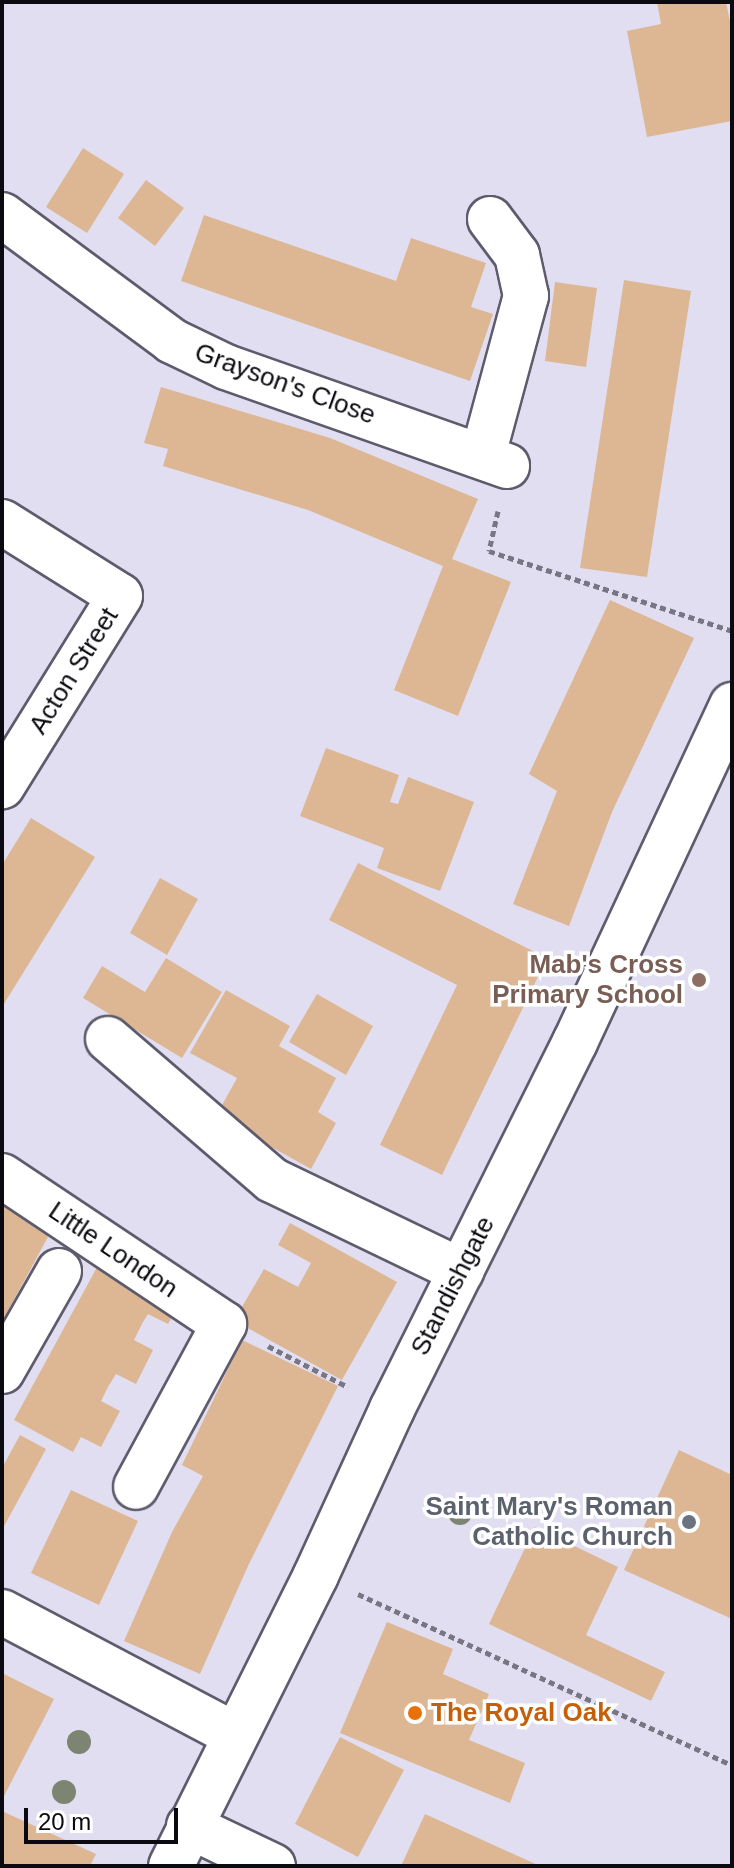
<!DOCTYPE html>
<html>
<head>
<meta charset="utf-8">
<style>
	body { margin:0 }
	#map { position:relative; width:734px; height:1868px; overflow:hidden; background:#e1def2; font-family:Arial,sans-serif }
	div>[style] { position:absolute }
	.building>* { inset:0; background:#ddb793 }
	.path>* { height:5px; margin-top:-2.5px; transform-origin:0; background:repeating-linear-gradient(90deg,#787683 0 6px,transparent 0 10px) }
	.roads { filter:drop-shadow(2px 0 #5e5b6c) drop-shadow(-2px 0 #5e5b6c) drop-shadow(0 2px #5e5b6c) drop-shadow(0 -2px #5e5b6c) }
	.minor>* { height:44px; margin:-22px; padding:0 22px; transform-origin:22px; border-radius:22px; background:#fff }
	.trees>* { width:24px; height:24px; margin:-12px; border-radius:50%; background:#7d8572 }
	.dots>* { width:22px; height:22px; translate:-50% -50%; box-sizing:border-box; border:4px solid #fff; border-radius:50% }
	span { translate:-50% -50%; white-space:nowrap; text-align:center; line-height:1.15; -webkit-text-stroke:7px #fff; paint-order:stroke }
	.street-label { font-size:26px; color:#0b0a10 }
	.education-label { font-size:26px; color:#785e54; font-weight:700 }
	.right { translate:-100% -50%; text-align:right }
	.worship-label { font-size:26px; color:#5b616d; font-weight:700 }
	.food-label { font-size:26px; color:#c56008; font-weight:700 }
	.left { translate:0 -50%; text-align:left }
	.frame { position:absolute; inset:0; border:4px solid #0b0a10; pointer-events:none }
	.scale { position:absolute; left:24px; top:1808px; width:154px; height:36px; box-sizing:border-box; border:4px solid #0b0a10; border-top:0; padding-left:10px; font-size:24px; line-height:28px; white-space:nowrap; color:#0b0a10; -webkit-text-stroke:6px #fff; paint-order:stroke }
</style>
</head>
<body>
<div id="map">
	<div class="building">
		<div style="clip-path:polygon(657px 2px,726px 2px,732px 31px,732px 121px,647px 137px,627px 31px,661px 24px)"></div>
		<div style="clip-path:polygon(83px 148px,124px 174px,87px 233px,46px 207px)"></div>
		<div style="clip-path:polygon(146px 180px,184px 208px,155px 246px,118px 218px)"></div>
		<div style="clip-path:polygon(204px 215px,396px 281px,411px 238px,486px 263px,471px 307px,493px 314px,470px 381px,181px 281px)"></div>
		<div style="clip-path:polygon(624px 280px,691px 291px,647px 577px,580px 568px)"></div>
		<div style="clip-path:polygon(555px 282px,597px 288px,586px 367px,545px 361px)"></div>
		<div style="clip-path:polygon(161px 387px,330px 438px,478px 499px,452px 559px,511px 582px,458px 716px,394px 690px,443px 566px,308px 510px,163px 466px,168px 449px,144px 443px)"></div>
		<div style="clip-path:polygon(610px 600px,694px 638px,612px 812px,569px 926px,513px 904px,557px 791px,529px 774px)"></div>
		<div style="clip-path:polygon(326px 748px,399px 775px,390px 802px,398px 804px,408px 777px,474px 802px,440px 891px,377px 868px,384px 848px,300px 816px)"></div>
		<div style="clip-path:polygon(31px 818px,95px 857px,2px 1007px,2px 865px)"></div>
		<div style="clip-path:polygon(358px 863px,547px 958px,442px 1175px,380px 1145px,457px 985px,329px 920px)"></div>
		<div style="clip-path:polygon(160px 878px,198px 899px,167px 955px,130px 933px)"></div>
		<div style="clip-path:polygon(166px 958px,222px 992px,182px 1058px,83px 998px,102px 966px,145px 992px)"></div>
		<div style="clip-path:polygon(226px 990px,290px 1026px,279px 1046px,336px 1078px,318px 1112px,336px 1123px,311px 1169px,216px 1116px,237px 1078px,190px 1053px)"></div>
		<div style="clip-path:polygon(317px 994px,373px 1026px,346px 1075px,289px 1042px)"></div>
		<div style="clip-path:polygon(2px 1193px,56px 1222px,2px 1322px)"></div>
		<div style="clip-path:polygon(290px 1223px,397px 1282px,342px 1380px,244px 1326px,248px 1317px,239px 1312px,264px 1269px,298px 1287px,311px 1263px,278px 1245px)"></div>
		<div style="clip-path:polygon(102px 1258px,181px 1301px,168px 1324px,148px 1314px,143px 1322px,134px 1340px,153px 1350px,136px 1384px,116px 1374px,108px 1387px,101px 1401px,120px 1411px,101px 1447px,81px 1437px,73px 1452px,14px 1420px)"></div>
		<div style="clip-path:polygon(242px 1340px,338px 1386px,248px 1566px,200px 1674px,124px 1641px,172px 1532px,203px 1476px,182px 1465px)"></div>
		<div style="clip-path:polygon(20px 1435px,46px 1449px,2px 1530px,2px 1468px)"></div>
		<div style="clip-path:polygon(679px 1450px,732px 1475px,732px 1619px,624px 1570px)"></div>
		<div style="clip-path:polygon(71px 1490px,138px 1521px,99px 1605px,31px 1573px)"></div>
		<div style="clip-path:polygon(535px 1527px,618px 1567px,586px 1635px,665px 1672px,651px 1701px,489px 1624px)"></div>
		<div style="clip-path:polygon(387px 1622px,453px 1649px,443px 1674px,489px 1694px,469px 1740px,525px 1763px,510px 1803px,340px 1733px)"></div>
		<div style="clip-path:polygon(2px 1673px,54px 1699px,2px 1800px)"></div>
		<div style="clip-path:polygon(340px 1737px,404px 1770px,358px 1857px,295px 1824px)"></div>
		<div style="clip-path:polygon(2px 1811px,96px 1854px,90px 1866px,2px 1866px)"></div>
		<div style="clip-path:polygon(425px 1814px,540px 1866px,401px 1866px)"></div>
	</div>
	<div class="path">
		<div style="left:498px;top:511px;width:41px;rotate:102.7deg"></div>
		<div style="left:489px;top:551px;width:256px;rotate:18.2deg"></div>
		<div style="left:268px;top:1346px;width:90px;rotate:27.1deg"></div>
		<div style="left:358px;top:1594px;width:411px;rotate:24.6deg"></div>
	</div>
	<div class="roads">
		<div class="minor">
			<div style="left:2px;top:215px;width:212px;rotate:36.5deg"></div>
			<div style="left:172px;top:341px;width:60px;rotate:25.7deg"></div>
			<div style="left:226px;top:367px;width:298px;rotate:19.4deg"></div>
			<div style="left:483px;top:455px;width:165px;rotate:-74.9deg"></div>
			<div style="left:526px;top:296px;width:42px;rotate:-102.4deg"></div>
			<div style="left:517px;top:255px;width:45px;rotate:-126.9deg"></div>
			<div style="left:2px;top:522px;width:139px;rotate:32.1deg"></div>
			<div style="left:120px;top:596px;width:224px;rotate:121.8deg"></div>
			<div style="left:108px;top:1039px;width:216px;rotate:40.7deg"></div>
			<div style="left:272px;top:1180px;width:210px;rotate:25.7deg"></div>
			<div style="left:2px;top:1176px;width:267px;rotate:33.7deg"></div>
			<div style="left:224px;top:1324px;width:185px;rotate:118.4deg"></div>
			<div style="left:2px;top:1371px;width:115px;rotate:-60.3deg"></div>
			<div style="left:2px;top:1612px;width:263px;rotate:27.8deg"></div>
			<div style="left:189px;top:1826px;width:93px;rotate:25.5deg"></div>
			<div style="left:171px;top:1866px;width:325px;rotate:-63.5deg"></div>
			<div style="left:316px;top:1575px;width:183px;rotate:-65.4deg"></div>
			<div style="left:392px;top:1409px;width:410px;rotate:-63.5deg"></div>
			<div style="left:575px;top:1042px;width:372px;rotate:-65deg"></div>
		</div>
	</div>
	<div class="trees">
		<div style="left:460px;top:1513px"></div>
		<div style="left:79px;top:1742px"></div>
		<div style="left:64px;top:1792px"></div>
	</div>
	<div class="dots">
		<div style="left:699px;top:980px;background:#8d6e63"></div>
		<div style="left:689px;top:1522px;background:#6b7280"></div>
		<div style="left:415px;top:1713px;background:#e8710a"></div>
	</div>
	<div class="street-label">
		<span style="left:285px;top:384px;rotate:20deg">Grayson's Close</span>
		<span style="left:74px;top:671px;rotate:-58deg">Acton Street</span>
		<span style="left:113px;top:1250px;rotate:34deg">Little London</span>
		<span style="left:453px;top:1286px;rotate:-63deg">Standishgate</span>
	</div>
	<div class="education-label">
		<span class="right" style="left:683px;top:980px">Mab's Cross<br>Primary School</span>
	</div>
	<div class="worship-label">
		<span class="right" style="left:673px;top:1522px">Saint Mary's Roman<br>Catholic Church</span>
	</div>
	<div class="food-label">
		<span class="left" style="left:431px;top:1713px">The Royal Oak</span>
	</div>
	<div class="frame"></div>
	<div class="scale">20 m</div>
</div>
</body>
</html>
